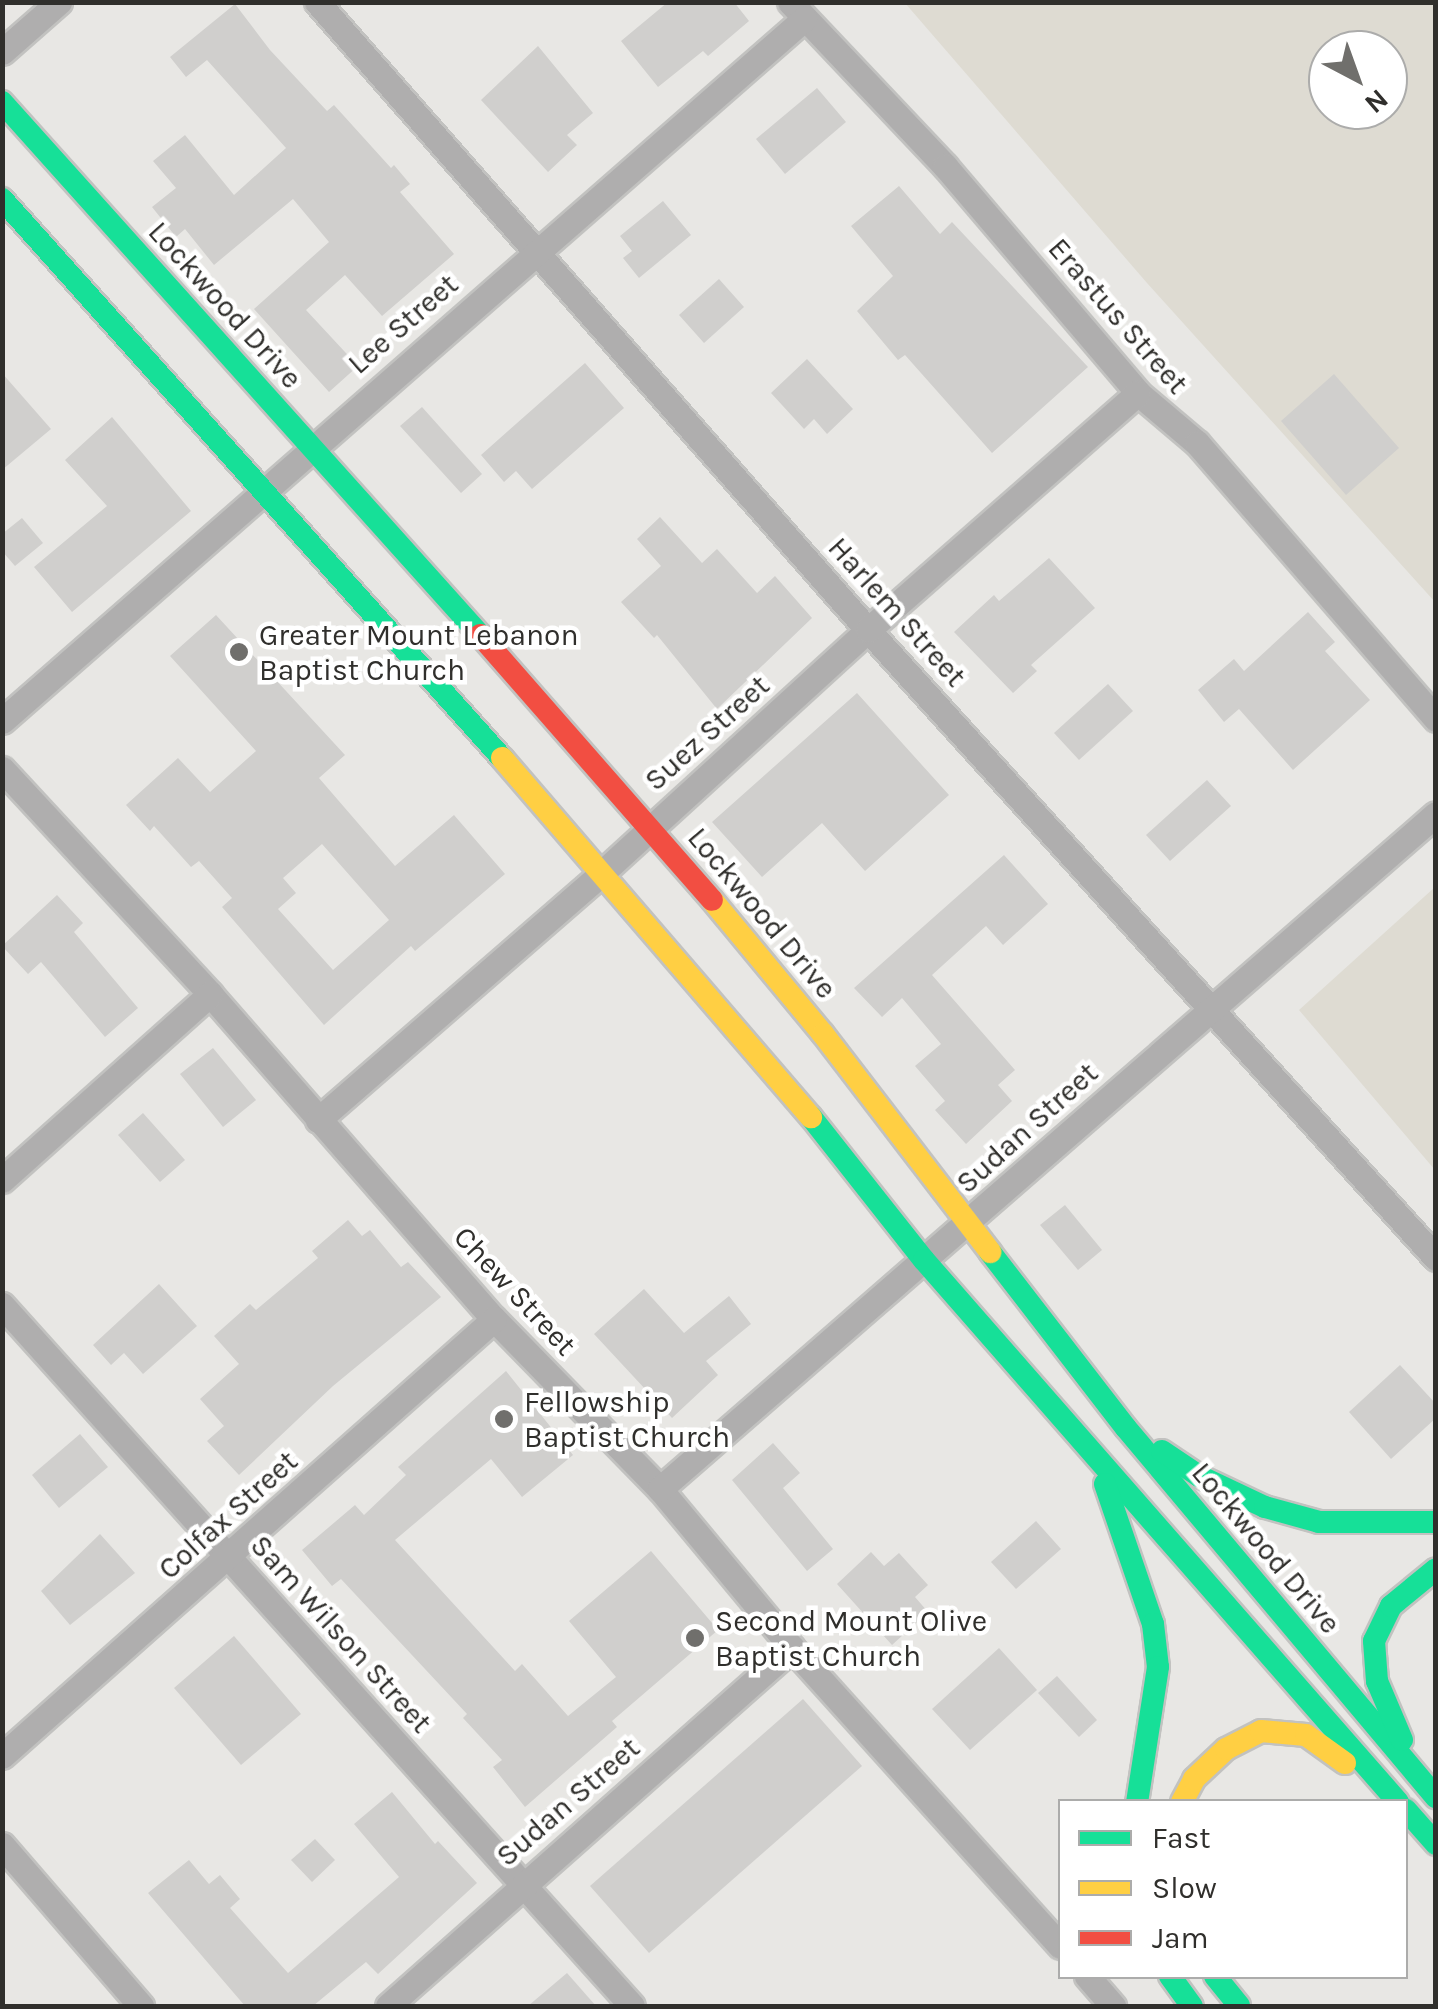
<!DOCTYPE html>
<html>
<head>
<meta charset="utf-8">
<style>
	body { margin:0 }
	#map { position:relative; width:1438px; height:2009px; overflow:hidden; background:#e8e7e4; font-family:Karla,sans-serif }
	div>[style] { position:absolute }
	.built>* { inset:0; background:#dedbd2 }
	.building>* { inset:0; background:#d0cfcd }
	.roads { filter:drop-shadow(2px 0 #c2c2c0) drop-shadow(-2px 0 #c2c2c0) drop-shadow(0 2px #c2c2c0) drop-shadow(0 -2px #c2c2c0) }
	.street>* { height:25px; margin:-12.5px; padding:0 12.5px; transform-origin:12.5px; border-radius:12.5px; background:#afaeae }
	.fast>* { height:22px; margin:-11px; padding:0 11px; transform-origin:11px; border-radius:11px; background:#16e098 }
	.slow>* { height:22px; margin:-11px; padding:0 11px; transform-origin:11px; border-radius:11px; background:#ffcf43 }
	.jam>* { height:22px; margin:-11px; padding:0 11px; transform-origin:11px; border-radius:11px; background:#f24e42 }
	.dots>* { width:28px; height:28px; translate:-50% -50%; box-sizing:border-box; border:5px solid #fff; border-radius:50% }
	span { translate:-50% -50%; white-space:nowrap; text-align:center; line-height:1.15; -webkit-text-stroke:9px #fff; paint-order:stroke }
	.street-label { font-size:30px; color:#302f2c }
	.poi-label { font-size:30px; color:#302f2c }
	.left { translate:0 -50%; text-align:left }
	.frame { position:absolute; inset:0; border:5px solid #302f2c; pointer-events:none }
	.legend { position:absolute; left:1058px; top:1799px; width:350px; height:180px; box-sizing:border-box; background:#fff; border:2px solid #acacab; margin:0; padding:12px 18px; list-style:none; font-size:30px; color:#302f2c }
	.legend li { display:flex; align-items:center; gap:20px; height:50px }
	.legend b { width:50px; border:2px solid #acacab }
	.north { position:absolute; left:1308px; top:30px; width:100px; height:100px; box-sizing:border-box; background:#fff; border:2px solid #acacab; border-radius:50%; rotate:139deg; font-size:28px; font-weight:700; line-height:40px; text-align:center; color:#302f2c }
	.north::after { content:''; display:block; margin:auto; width:35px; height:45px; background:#706f6c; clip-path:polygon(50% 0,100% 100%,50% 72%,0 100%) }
</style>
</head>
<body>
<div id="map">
	<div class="built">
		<div style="clip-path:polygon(evenodd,905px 3px,1435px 3px,1435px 602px,1147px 283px,905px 3px,1328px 50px,1388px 50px,1388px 110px,1328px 110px,1328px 50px)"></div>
		<div style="clip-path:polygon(1435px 887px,1435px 886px,1435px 1170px,1299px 1010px)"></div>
	</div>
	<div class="building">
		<div style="clip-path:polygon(668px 2px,734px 2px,749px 21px,708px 56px,703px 51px,658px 87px,621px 41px)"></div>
		<div style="clip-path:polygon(235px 4px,270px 50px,327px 111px,334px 105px,391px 168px,394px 165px,410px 184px,400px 192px,454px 254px,382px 316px,345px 275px,306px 310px,358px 366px,329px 392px,254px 309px,329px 242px,293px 199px,214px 265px,185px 229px,176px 237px,152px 207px,176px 188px,153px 161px,185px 135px,234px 195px,286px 148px,207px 60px,186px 77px,170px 57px)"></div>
		<div style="clip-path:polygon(538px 46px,593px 113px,567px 135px,577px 145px,548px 172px,481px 100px)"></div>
		<div style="clip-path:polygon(817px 88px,846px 122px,785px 174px,756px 139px)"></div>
		<div style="clip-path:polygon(899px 186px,940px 234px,952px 222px,1088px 367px,992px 453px,905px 355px,898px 360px,857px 311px,893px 276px,851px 226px)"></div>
		<div style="clip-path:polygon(663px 201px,691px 235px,639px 278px,623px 258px,632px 251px,620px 236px)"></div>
		<div style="clip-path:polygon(719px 279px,744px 307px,704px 343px,679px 315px)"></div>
		<div style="clip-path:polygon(807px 359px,853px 409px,827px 434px,814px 419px,804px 429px,771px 393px)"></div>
		<div style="clip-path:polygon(585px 363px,624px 408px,532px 489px,516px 471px,504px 482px,481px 455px)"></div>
		<div style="clip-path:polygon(2px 373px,51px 429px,2px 470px)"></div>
		<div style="clip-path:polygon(1334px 374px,1399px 448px,1346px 495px,1281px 421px)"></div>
		<div style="clip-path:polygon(422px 407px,482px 474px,461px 493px,400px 426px)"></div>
		<div style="clip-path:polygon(112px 417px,191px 511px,72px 612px,34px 567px,107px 506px,65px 460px)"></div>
		<div style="clip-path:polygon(660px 517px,702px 563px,717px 549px,757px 593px,775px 576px,812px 618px,717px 709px,657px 635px,654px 638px,621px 602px,661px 566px,637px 539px)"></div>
		<div style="clip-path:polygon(22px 518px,43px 543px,15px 566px,2px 551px,2px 534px)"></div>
		<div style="clip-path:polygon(1049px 558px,1095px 608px,1031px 665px,1037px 671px,1013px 693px,954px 632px,994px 595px,999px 601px)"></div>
		<div style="clip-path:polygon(1308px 612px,1335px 642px,1325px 651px,1370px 700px,1293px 770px,1239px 709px,1224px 722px,1198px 690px,1234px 659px,1244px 671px)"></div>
		<div style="clip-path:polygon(evenodd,216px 615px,345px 755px,319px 778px,395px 866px,454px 815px,505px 874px,415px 951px,411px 946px,324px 1025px,222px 907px,232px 898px,199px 861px,191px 867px,154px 826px,150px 831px,126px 805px,178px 758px,210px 792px,256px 751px,170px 656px,216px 615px,322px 844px,389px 920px,333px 970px,278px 909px,296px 893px,283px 878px,322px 844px)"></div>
		<div style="clip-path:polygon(1108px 684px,1133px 711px,1079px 760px,1054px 733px)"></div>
		<div style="clip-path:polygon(857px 693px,949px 795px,865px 871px,822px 823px,762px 877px,712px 822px)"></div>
		<div style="clip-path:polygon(1207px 780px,1231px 806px,1170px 861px,1146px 835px)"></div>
		<div style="clip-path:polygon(1004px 855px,1048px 904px,1003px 945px,986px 926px,932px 975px,1015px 1070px,998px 1085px,1012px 1101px,966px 1144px,935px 1110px,945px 1101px,915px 1066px,941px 1044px,902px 998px,882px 1017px,854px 988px)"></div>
		<div style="clip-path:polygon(57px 895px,83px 923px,74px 932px,138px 1008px,105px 1037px,41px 962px,28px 974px,2px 946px)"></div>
		<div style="clip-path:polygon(213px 1048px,256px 1100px,223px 1127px,180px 1074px)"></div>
		<div style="clip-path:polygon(143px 1113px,185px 1160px,160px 1182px,118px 1135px)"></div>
		<div style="clip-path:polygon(1065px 1205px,1102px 1250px,1078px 1270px,1040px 1225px)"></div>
		<div style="clip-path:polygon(348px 1220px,362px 1236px,370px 1230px,401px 1267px,408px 1262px,441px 1297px,333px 1386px,239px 1475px,207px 1441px,224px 1426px,200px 1399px,239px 1364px,214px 1336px,250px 1304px,256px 1310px,318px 1258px,312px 1251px)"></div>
		<div style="clip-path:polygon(159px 1284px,197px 1326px,143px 1374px,124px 1353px,111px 1365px,93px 1345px)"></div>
		<div style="clip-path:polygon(644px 1289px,684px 1333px,729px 1296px,751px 1324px,706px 1361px,718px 1375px,672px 1418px,594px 1334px)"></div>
		<div style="clip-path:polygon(1400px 1365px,1436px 1404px,1436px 1418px,1391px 1459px,1349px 1412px)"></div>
		<div style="clip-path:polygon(506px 1371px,573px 1455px,522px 1497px,491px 1459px,395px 1540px,515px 1671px,522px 1664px,568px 1716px,616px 1677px,569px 1621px,651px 1551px,718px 1630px,612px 1721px,617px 1727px,525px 1807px,493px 1767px,502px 1760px,463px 1718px,467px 1714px,341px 1579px,332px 1586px,302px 1550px,355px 1505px,364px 1515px,406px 1475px,398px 1467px)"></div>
		<div style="clip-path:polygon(80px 1434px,108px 1467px,59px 1508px,32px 1475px)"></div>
		<div style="clip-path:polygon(773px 1443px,800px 1473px,783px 1488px,833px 1549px,807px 1571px,732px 1480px)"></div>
		<div style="clip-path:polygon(1036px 1521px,1061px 1549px,1016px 1589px,991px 1562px)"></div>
		<div style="clip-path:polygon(100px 1534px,135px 1573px,70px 1625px,41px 1591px)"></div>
		<div style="clip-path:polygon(871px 1552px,884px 1566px,899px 1553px,928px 1585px,915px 1597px,928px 1612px,892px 1645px,837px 1584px)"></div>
		<div style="clip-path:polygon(234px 1636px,301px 1714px,241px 1765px,174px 1688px)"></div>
		<div style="clip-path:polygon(999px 1648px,1037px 1690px,970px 1750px,932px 1709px)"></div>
		<div style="clip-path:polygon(1057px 1676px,1097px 1720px,1079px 1737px,1038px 1693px)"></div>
		<div style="clip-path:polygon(803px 1699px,862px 1766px,649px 1953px,590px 1886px)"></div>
		<div style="clip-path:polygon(392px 1792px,435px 1844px,438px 1841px,477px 1883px,378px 1974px,366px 1962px,313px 2006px,245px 2006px,148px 1893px,189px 1860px,209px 1884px,220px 1875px,240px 1899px,230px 1908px,288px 1973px,399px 1877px,354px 1824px)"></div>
		<div style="clip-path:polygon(315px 1839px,335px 1860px,312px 1882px,291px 1860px)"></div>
		<div style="clip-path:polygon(567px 1973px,596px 2006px,528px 2006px)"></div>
	</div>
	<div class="roads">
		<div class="street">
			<div style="left:317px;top:2px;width:835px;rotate:48.74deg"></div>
			<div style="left:868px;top:630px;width:847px;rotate:47.87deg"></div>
			<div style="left:790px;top:2px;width:226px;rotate:46.6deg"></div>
			<div style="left:945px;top:166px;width:298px;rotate:49.6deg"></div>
			<div style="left:1138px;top:393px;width:77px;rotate:40.3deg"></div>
			<div style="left:1197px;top:443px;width:365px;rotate:49.1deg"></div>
			<div style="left:2px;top:52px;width:76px;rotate:-41.3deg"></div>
			<div style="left:2px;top:721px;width:1066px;rotate:-41.2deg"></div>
			<div style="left:2px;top:769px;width:306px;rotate:47.2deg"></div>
			<div style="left:210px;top:994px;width:432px;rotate:48.9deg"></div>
			<div style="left:494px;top:1319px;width:238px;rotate:45.7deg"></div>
			<div style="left:660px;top:1489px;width:207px;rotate:50.3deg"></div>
			<div style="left:792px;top:1648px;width:401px;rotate:48deg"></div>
			<div style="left:318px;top:1120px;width:379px;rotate:-41deg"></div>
			<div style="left:604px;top:871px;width:357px;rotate:-42.4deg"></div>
			<div style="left:868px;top:630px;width:359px;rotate:-41.3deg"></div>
			<div style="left:2px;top:1180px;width:279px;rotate:-41.8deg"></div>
			<div style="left:2px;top:1305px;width:942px;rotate:48.05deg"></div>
			<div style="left:660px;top:1489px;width:1028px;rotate:-41.02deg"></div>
			<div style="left:2px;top:1756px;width:658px;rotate:-41.61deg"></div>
			<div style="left:2px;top:1845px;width:213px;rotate:49.2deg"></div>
			<div style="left:1087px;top:1976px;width:40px;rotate:49deg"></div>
			<div style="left:388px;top:2006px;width:540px;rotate:-41.55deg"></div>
		</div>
		<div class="fast">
			<div style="left:2px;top:102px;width:716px;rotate:48.11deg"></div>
			<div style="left:2px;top:199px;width:750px;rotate:48.19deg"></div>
			<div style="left:811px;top:1117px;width:182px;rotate:51.7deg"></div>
			<div style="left:924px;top:1260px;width:720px;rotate:48.83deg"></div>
			<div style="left:990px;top:1252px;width:222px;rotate:52.3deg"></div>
			<div style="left:1126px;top:1428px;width:482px;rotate:50deg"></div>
			<div style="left:1162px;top:1451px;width:45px;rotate:34deg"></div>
			<div style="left:1199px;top:1476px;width:73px;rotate:25.2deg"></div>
			<div style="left:1265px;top:1507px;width:56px;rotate:15.5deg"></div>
			<div style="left:1319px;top:1522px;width:117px"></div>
			<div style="left:1105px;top:1484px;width:148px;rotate:71.1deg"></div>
			<div style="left:1153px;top:1624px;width:43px;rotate:83.4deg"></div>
			<div style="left:1158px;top:1667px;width:137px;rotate:98.8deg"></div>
			<div style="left:1402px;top:1740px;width:64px;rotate:-113deg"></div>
			<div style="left:1377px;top:1681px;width:40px;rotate:-94.3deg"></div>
			<div style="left:1374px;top:1641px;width:39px;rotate:-64deg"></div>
			<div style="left:1391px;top:1606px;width:58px;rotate:-39.4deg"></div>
			<div style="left:1406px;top:1810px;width:45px;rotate:48.6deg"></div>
			<div style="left:1170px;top:1976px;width:37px;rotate:54deg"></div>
			<div style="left:1215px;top:1976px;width:38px;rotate:51deg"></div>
		</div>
		<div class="slow">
			<div style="left:502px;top:758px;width:474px;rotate:49.3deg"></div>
			<div style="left:712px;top:900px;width:174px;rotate:50.4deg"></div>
			<div style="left:823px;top:1034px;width:275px;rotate:52.5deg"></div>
			<div style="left:1182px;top:1802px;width:26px;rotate:-62deg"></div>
			<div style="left:1194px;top:1779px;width:44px;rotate:-43.2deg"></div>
			<div style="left:1226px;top:1749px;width:39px;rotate:-27deg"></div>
			<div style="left:1261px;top:1731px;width:45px;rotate:5.1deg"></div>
			<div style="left:1306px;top:1735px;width:48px;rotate:35.7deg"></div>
		</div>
		<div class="jam">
			<div style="left:480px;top:635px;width:352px;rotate:48.8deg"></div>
		</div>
	</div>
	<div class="dots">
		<div style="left:239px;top:652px;background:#706f6c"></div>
		<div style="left:504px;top:1419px;background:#706f6c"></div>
		<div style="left:695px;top:1638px;background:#706f6c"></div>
	</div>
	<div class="street-label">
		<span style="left:225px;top:305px;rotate:48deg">Lockwood Drive</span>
		<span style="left:1118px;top:316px;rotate:49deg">Erastus Street</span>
		<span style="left:403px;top:324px;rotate:-41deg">Lee Street</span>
		<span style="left:897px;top:612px;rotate:48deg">Harlem Street</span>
		<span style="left:707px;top:733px;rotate:-42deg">Suez Street</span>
		<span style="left:762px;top:913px;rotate:50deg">Lockwood Drive</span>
		<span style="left:1027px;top:1128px;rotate:-42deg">Sudan Street</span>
		<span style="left:515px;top:1291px;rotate:47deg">Chew Street</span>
		<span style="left:228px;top:1515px;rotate:-42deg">Colfax Street</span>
		<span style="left:1266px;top:1548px;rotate:50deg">Lockwood Drive</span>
		<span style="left:341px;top:1634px;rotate:48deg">Sam Wilson Street</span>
		<span style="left:568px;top:1802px;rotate:-41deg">Sudan Street</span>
	</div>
	<div class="poi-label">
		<span class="left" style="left:259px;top:652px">Greater Mount Lebanon<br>Baptist Church</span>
		<span class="left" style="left:524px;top:1419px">Fellowship<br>Baptist Church</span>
		<span class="left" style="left:715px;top:1638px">Second Mount Olive<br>Baptist Church</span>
	</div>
	<div class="frame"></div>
	<ul class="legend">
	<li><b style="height:12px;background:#16e098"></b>Fast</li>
	<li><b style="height:12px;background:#ffcf43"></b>Slow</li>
	<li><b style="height:12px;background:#f24e42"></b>Jam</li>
	</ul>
	<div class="north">N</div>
</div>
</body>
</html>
